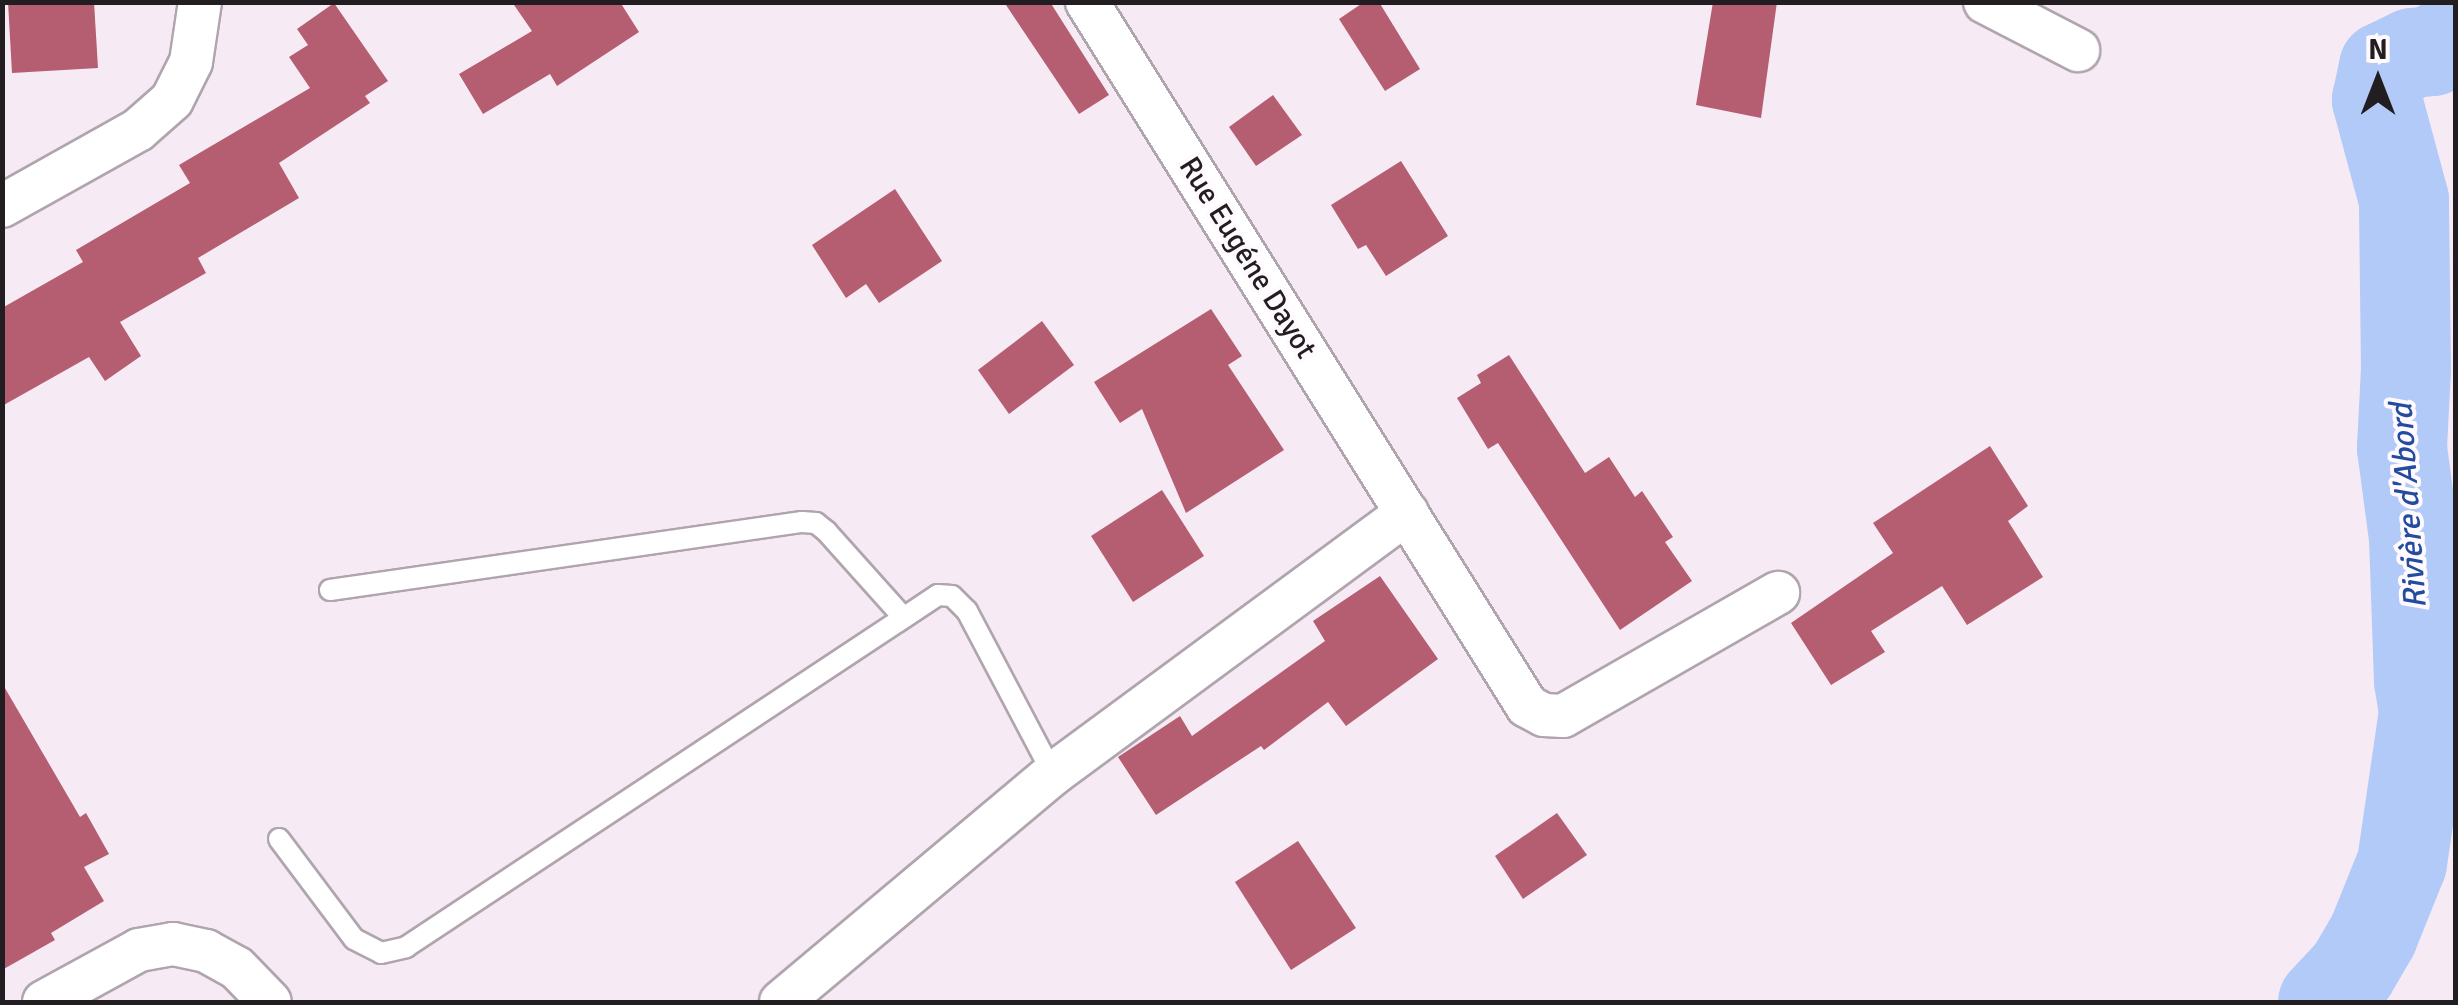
<!DOCTYPE html>
<html>
<head>
<meta charset="utf-8">
<style>
	body { margin:0 }
	#map { position:relative; width:2458px; height:1005px; overflow:hidden; background:#f6eaf4; font-family:Signika,sans-serif }
	div>[style] { position:absolute }
	.river>* { height:90px; margin:-45px; padding:0 45px; transform-origin:45px; border-radius:45px; background:#b2caf7 }
	.building>* { inset:0; background:#b55e71 }
	.roads { filter:drop-shadow(2px 0 #b0a5ae) drop-shadow(-2px 0 #b0a5ae) drop-shadow(0 2px #b0a5ae) drop-shadow(0 -2px #b0a5ae) }
	.lane>* { height:20px; margin:-10px; padding:0 10px; transform-origin:10px; border-radius:10px; background:#fff }
	.street>* { height:42px; margin:-21px; padding:0 21px; transform-origin:21px; border-radius:21px; background:#fff }
	span { translate:-50% -50%; white-space:nowrap; text-align:center; line-height:1.15; -webkit-text-stroke:8px #fffafe; paint-order:stroke }
	.street-label { font-size:30px; color:#211d20 }
	.water-label { font-size:32px; color:#234ca0; font-style:italic }
	.frame { position:absolute; inset:0; border:5px solid #211d20; pointer-events:none }
	.north { position:absolute; left:2328px; top:30px; width:100px; height:100px; -webkit-text-stroke:8px #fffafe; paint-order:stroke; rotate:0deg; font-size:28px; font-weight:700; line-height:40px; text-align:center; color:#211d20 }
	.north::after { content:''; display:block; margin:auto; width:35px; height:45px; background:#211d20; clip-path:polygon(50% 0,100% 100%,50% 72%,0 100%) }
</style>
</head>
<body>
<div id="map">
	<div class="river">
		<div style="left:2323px;top:1002px;width:42px;rotate:-46.9deg"></div>
		<div style="left:2352px;top:971px;width:42px;rotate:-59.7deg"></div>
		<div style="left:2373px;top:935px;width:78px;rotate:-68.1deg"></div>
		<div style="left:2402px;top:863px;width:153px;rotate:-81.7deg"></div>
		<div style="left:2424px;top:712px;width:31px;rotate:-99deg"></div>
		<div style="left:2419px;top:681px;width:143px;rotate:-92deg"></div>
		<div style="left:2414px;top:538px;width:91px;rotate:-97.6deg"></div>
		<div style="left:2402px;top:448px;width:78px;rotate:-87.1deg"></div>
		<div style="left:2406px;top:370px;width:170px;rotate:-90.7deg"></div>
		<div style="left:2404px;top:200px;width:104px;rotate:-105.1deg"></div>
		<div style="left:2377px;top:100px;width:34px;rotate:-78deg"></div>
		<div style="left:2384px;top:67px;width:32px;rotate:-26deg"></div>
		<div style="left:2413px;top:53px;width:19px;rotate:-6deg"></div>
		<div style="left:2432px;top:51px;width:28px;rotate:-32deg"></div>
	</div>
	<div class="building">
		<div style="clip-path:polygon(8px 2px,94px 2px,98px 68px,12px 73px)"></div>
		<div style="clip-path:polygon(512px 2px,620px 2px,639px 32px,557px 86px,550px 74px,483px 114px,459px 74px,532px 31px)"></div>
		<div style="clip-path:polygon(1004px 2px,1050px 2px,1109px 95px,1079px 114px)"></div>
		<div style="clip-path:polygon(1364px 2px,1379px 2px,1420px 69px,1385px 91px,1339px 19px)"></div>
		<div style="clip-path:polygon(1713px 2px,1777px 2px,1761px 118px,1696px 105px)"></div>
		<div style="clip-path:polygon(334px 3px,388px 81px,365px 96px,370px 103px,279px 163px,299px 198px,198px 258px,206px 273px,120px 322px,141px 356px,105px 381px,89px 357px,2px 406px,2px 308px,83px 262px,76px 250px,190px 183px,179px 165px,310px 88px,289px 57px,308px 45px,297px 29px)"></div>
		<div style="clip-path:polygon(1273px 95px,1302px 135px,1256px 166px,1229px 127px)"></div>
		<div style="clip-path:polygon(1401px 161px,1448px 236px,1386px 276px,1366px 245px,1358px 249px,1331px 205px)"></div>
		<div style="clip-path:polygon(895px 189px,942px 261px,879px 303px,866px 284px,846px 298px,812px 245px)"></div>
		<div style="clip-path:polygon(1211px 309px,1242px 356px,1228px 365px,1284px 450px,1186px 513px,1142px 409px,1120px 423px,1094px 382px)"></div>
		<div style="clip-path:polygon(1042px 321px,1074px 365px,1009px 414px,978px 370px)"></div>
		<div style="clip-path:polygon(1509px 355px,1585px 473px,1609px 457px,1635px 497px,1642px 491px,1673px 537px,1665px 542px,1692px 581px,1620px 630px,1498px 443px,1488px 449px,1457px 398px,1481px 383px,1477px 375px)"></div>
		<div style="clip-path:polygon(1990px 446px,2028px 506px,2008px 521px,2043px 577px,1967px 625px,1942px 586px,1871px 631px,1885px 652px,1831px 685px,1791px 623px,1893px 553px,1873px 523px)"></div>
		<div style="clip-path:polygon(1162px 490px,1204px 556px,1133px 602px,1091px 536px)"></div>
		<div style="clip-path:polygon(1380px 576px,1438px 659px,1346px 726px,1328px 702px,1264px 750px,1261px 746px,1156px 815px,1118px 757px,1180px 716px,1192px 736px,1325px 641px,1313px 621px)"></div>
		<div style="clip-path:polygon(2px 683px,80px 817px,86px 813px,109px 854px,84px 867px,104px 901px,51px 933px,55px 940px,2px 970px)"></div>
		<div style="clip-path:polygon(1557px 813px,1587px 855px,1523px 899px,1495px 856px)"></div>
		<div style="clip-path:polygon(1298px 841px,1356px 928px,1291px 970px,1235px 882px)"></div>
	</div>
	<div class="roads">
		<div class="lane">
			<div style="left:330px;top:590px;width:477px;rotate:-8.2deg"></div>
			<div style="left:802px;top:522px;width:14px;rotate:4deg"></div>
			<div style="left:816px;top:523px;width:14px;rotate:39deg"></div>
			<div style="left:827px;top:532px;width:113px;rotate:48.2deg"></div>
			<div style="left:279px;top:839px;width:125px;rotate:53.1deg"></div>
			<div style="left:354px;top:939px;width:30px;rotate:27deg"></div>
			<div style="left:381px;top:953px;width:26px;rotate:-13deg"></div>
			<div style="left:406px;top:947px;width:638px;rotate:-33.49deg"></div>
			<div style="left:938px;top:595px;width:14px;rotate:4deg"></div>
			<div style="left:952px;top:596px;width:21px;rotate:45deg"></div>
			<div style="left:967px;top:611px;width:184px;rotate:62.2deg"></div>
		</div>
		<div class="street">
			<div style="left:1087px;top:2px;width:830px;rotate:57.99deg"></div>
			<div style="left:1527px;top:706px;width:19px;rotate:28deg"></div>
			<div style="left:1544px;top:715px;width:19px;rotate:3deg"></div>
			<div style="left:1563px;top:716px;width:248px;rotate:-29.8deg"></div>
			<div style="left:1985px;top:2px;width:105px;rotate:27.3deg"></div>
			<div style="left:2px;top:206px;width:156px;rotate:-29.2deg"></div>
			<div style="left:138px;top:130px;width:45px;rotate:-41.4deg"></div>
			<div style="left:172px;top:100px;width:42px;rotate:-63.4deg"></div>
			<div style="left:191px;top:62px;width:61px;rotate:-81.5deg"></div>
			<div style="left:44px;top:1002px;width:108px;rotate:-28.7deg"></div>
			<div style="left:139px;top:950px;width:35px;rotate:-10deg"></div>
			<div style="left:173px;top:944px;width:34px;rotate:12deg"></div>
			<div style="left:206px;top:951px;width:35px;rotate:29deg"></div>
			<div style="left:237px;top:968px;width:47px;rotate:45.9deg"></div>
			<div style="left:781px;top:1002px;width:355px;rotate:-40deg"></div>
			<div style="left:1053px;top:774px;width:440px;rotate:-36.4deg"></div>
		</div>
	</div>
	<div class="street-label">
		<span style="left:1247px;top:258px;rotate:58deg">Rue Eugéne Dayot</span>
	</div>
	<div class="water-label">
		<span style="left:2409px;top:506px;rotate:-94deg">Rivière d'Abord</span>
	</div>
	<div class="frame"></div>
	<div class="north">N</div>
</div>
</body>
</html>
